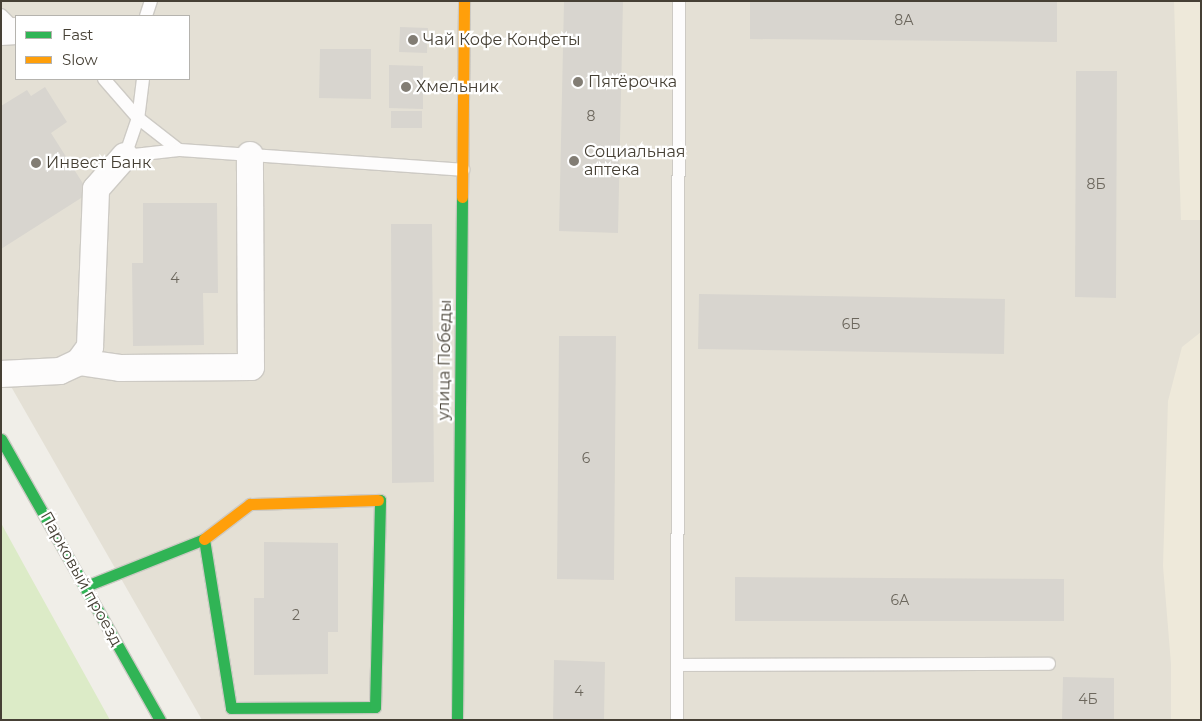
<!DOCTYPE html>
<html>
<head>
<meta charset="utf-8">
<style>
	body { margin:0 }
	#map { position:relative; width:1202px; height:721px; overflow:hidden; background:#f0eee8; font-family:Montserrat,sans-serif }
	div>[style] { position:absolute }
	.residential>* { inset:0; background:#e4e0d5 }
	.education>* { inset:0; background:#eee9da }
	.green>* { inset:0; background:#dcebc7 }
	.building>* { inset:0; background:#d8d5cf }
	.roads { filter:drop-shadow(1px 0 #cdcac4) drop-shadow(-1px 0 #cdcac4) drop-shadow(0 1px #cdcac4) drop-shadow(0 -1px #cdcac4) }
	.lane>* { height:12px; margin:-6px; padding:0 6px; transform-origin:6px; border-radius:6px; background:#fdfcfc }
	.street>* { height:26px; margin:-13px; padding:0 13px; transform-origin:13px; border-radius:13px; background:#fdfcfc }
	.fast>* { height:11px; margin:-5.5px; padding:0 5.5px; transform-origin:5.5px; border-radius:5.5px; background:#30b455 }
	.slow>* { height:11px; margin:-5.5px; padding:0 5.5px; transform-origin:5.5px; border-radius:5.5px; background:#ff9f0a }
	.dots>* { width:14px; height:14px; translate:-50% -50%; box-sizing:border-box; border:2px solid #fff; border-radius:50% }
	span { translate:-50% -50%; white-space:nowrap; text-align:center; line-height:1.15; -webkit-text-stroke:4.5px #fff; paint-order:stroke }
	.number-label { font-size:14px; color:#6c675d }
	.number-label span { -webkit-text-stroke-width:0 }
	.poi-label { font-size:16px; color:#464035 }
	.left { translate:0 -50%; text-align:left }
	.street-label { font-size:16px; color:#464035 }
	.frame { position:absolute; inset:0; border:2px solid #464035; pointer-events:none }
	.legend { position:absolute; left:15px; top:15px; width:175px; height:65px; box-sizing:border-box; background:#fff; border:1px solid #b5b3ae; margin:0; padding:6px 9px; list-style:none; font-size:15px; color:#464035 }
	.legend li { display:flex; align-items:center; gap:10px; height:25px }
	.legend b { width:25px; border:1px solid #b5b3ae }
</style>
</head>
<body>
<div id="map">
	<div class="residential">
		<div style="clip-path:polygon(evenodd,1px 1px,1201px 1px,1201px 720px,202px 720px,1px 369px,1px 1px,16px 16px,189px 16px,189px 79px,16px 79px,16px 16px)"></div>
	</div>
	<div class="education">
		<div style="clip-path:polygon(1174px 1px,1201px 1px,1201px 220px,1181px 220px)"></div>
		<div style="clip-path:polygon(1201px 332px,1201px 720px,1171px 720px,1171px 664px,1163px 566px,1168px 401px,1182px 347px)"></div>
	</div>
	<div class="green">
		<div style="clip-path:polygon(1px 523px,29px 574px,110px 720px,1px 720px)"></div>
	</div>
	<div class="building">
		<div style="clip-path:polygon(564px 1px,623px 1px,618px 233px,559px 231px)"></div>
		<div style="clip-path:polygon(750px 1px,1057px 1px,1057px 42px,750px 39px)"></div>
		<div style="clip-path:polygon(400px 27px,428px 28px,427px 53px,399px 52px)"></div>
		<div style="clip-path:polygon(320px 49px,371px 49px,371px 99px,319px 98px)"></div>
		<div style="clip-path:polygon(389px 65px,423px 66px,423px 109px,389px 108px)"></div>
		<div style="clip-path:polygon(1076px 71px,1117px 71px,1116px 298px,1075px 297px)"></div>
		<div style="clip-path:polygon(45px 87px,67px 122px,51px 133px,89px 193px,1px 249px,1px 106px,27px 90px,31px 96px)"></div>
		<div style="clip-path:polygon(391px 111px,422px 111px,422px 128px,391px 128px)"></div>
		<div style="clip-path:polygon(143px 203px,217px 203px,218px 293px,203px 293px,204px 345px,133px 346px,132px 263px,143px 263px)"></div>
		<div style="clip-path:polygon(391px 224px,432px 224px,434px 482px,392px 483px)"></div>
		<div style="clip-path:polygon(699px 294px,1005px 299px,1004px 354px,698px 349px)"></div>
		<div style="clip-path:polygon(559px 336px,616px 336px,614px 580px,557px 579px)"></div>
		<div style="clip-path:polygon(264px 542px,338px 543px,338px 632px,328px 632px,328px 674px,254px 675px,254px 598px,264px 598px)"></div>
		<div style="clip-path:polygon(735px 577px,1064px 579px,1064px 621px,735px 621px)"></div>
		<div style="clip-path:polygon(554px 660px,605px 662px,604px 720px,553px 720px)"></div>
		<div style="clip-path:polygon(1063px 677px,1114px 678px,1114px 720px,1062px 720px)"></div>
	</div>
	<div class="roads">
		<div class="lane">
			<div style="left:1px;top:15px;width:21px;rotate:45deg"></div>
			<div style="left:146px;top:16px;width:16px;rotate:-72deg"></div>
			<div style="left:104px;top:79px;width:52px;rotate:48.9deg"></div>
			<div style="left:138px;top:118px;width:52px;rotate:38deg"></div>
			<div style="left:143px;top:79px;width:39px;rotate:97deg"></div>
			<div style="left:138px;top:118px;width:40px;rotate:108.9deg"></div>
			<div style="left:125px;top:156px;width:54px;rotate:-6.3deg"></div>
			<div style="left:179px;top:150px;width:285px;rotate:4deg"></div>
			<div style="left:677px;top:665px;width:372px;rotate:-0.2deg"></div>
			<div style="left:677px;top:720px;width:719px;rotate:-89.84deg"></div>
		</div>
		<div class="street">
			<div style="left:1px;top:32px;width:15px;rotate:-4deg"></div>
			<div style="left:79px;top:362px;width:41px;rotate:8.3deg"></div>
			<div style="left:120px;top:368px;width:131px;rotate:-0.4deg"></div>
			<div style="left:251px;top:367px;width:212px;rotate:-90.3deg"></div>
			<div style="left:1px;top:374px;width:59px;rotate:-2.9deg"></div>
			<div style="left:60px;top:371px;width:21px;rotate:-25deg"></div>
			<div style="left:79px;top:362px;width:19px;rotate:-54deg"></div>
			<div style="left:90px;top:347px;width:158px;rotate:-87.8deg"></div>
			<div style="left:96px;top:189px;width:44px;rotate:-48.7deg"></div>
		</div>
		<div class="fast">
			<div style="left:1px;top:439px;width:323px;rotate:60.5deg"></div>
			<div style="left:86px;top:586px;width:127px;rotate:-21.7deg"></div>
			<div style="left:204px;top:539px;width:171px;rotate:80.9deg"></div>
			<div style="left:231px;top:708px;width:144px;rotate:-0.4deg"></div>
			<div style="left:375px;top:707px;width:207px;rotate:-88.6deg"></div>
			<div style="left:380px;top:500px;width:2px;rotate:180deg"></div>
			<div style="left:457px;top:720px;width:523px;rotate:-89.45deg"></div>
		</div>
		<div class="slow">
			<div style="left:462px;top:197px;width:196px;rotate:-89.4deg"></div>
			<div style="left:204px;top:539px;width:58px;rotate:-37.3deg"></div>
			<div style="left:250px;top:504px;width:128px;rotate:-1.8deg"></div>
		</div>
	</div>
	<div class="dots">
		<div style="left:413px;top:40px;background:#827d74"></div>
		<div style="left:578px;top:82px;background:#827d74"></div>
		<div style="left:406px;top:87px;background:#827d74"></div>
		<div style="left:574px;top:161px;background:#827d74"></div>
		<div style="left:36px;top:163px;background:#827d74"></div>
	</div>
	<div class="number-label">
		<span style="left:904px;top:20px">8А</span>
		<span style="left:591px;top:116px">8</span>
		<span style="left:1096px;top:184px">8Б</span>
		<span style="left:175px;top:278px">4</span>
		<span style="left:851px;top:324px">6Б</span>
		<span style="left:586px;top:458px">6</span>
		<span style="left:900px;top:600px">6А</span>
		<span style="left:296px;top:615px">2</span>
		<span style="left:579px;top:691px">4</span>
		<span style="left:1088px;top:699px">4Б</span>
	</div>
	<div class="poi-label">
		<span class="left" style="left:423px;top:40px">Чай Кофе Конфеты</span>
		<span class="left" style="left:588px;top:82px">Пятёрочка</span>
		<span class="left" style="left:416px;top:87px">Хмельник</span>
		<span class="left" style="left:584px;top:161px">Социальная<br>аптека</span>
		<span class="left" style="left:46px;top:163px">Инвест Банк</span>
	</div>
	<div class="street-label">
		<span style="left:445px;top:360px;rotate:-89deg">улица Победы</span>
		<span style="left:81px;top:579px;rotate:61deg">Парковый проезд</span>
	</div>
	<div class="frame"></div>
	<ul class="legend">
	<li><b style="height:6px;background:#30b455"></b>Fast</li>
	<li><b style="height:6px;background:#ff9f0a"></b>Slow</li>
	</ul>
</div>
</body>
</html>
